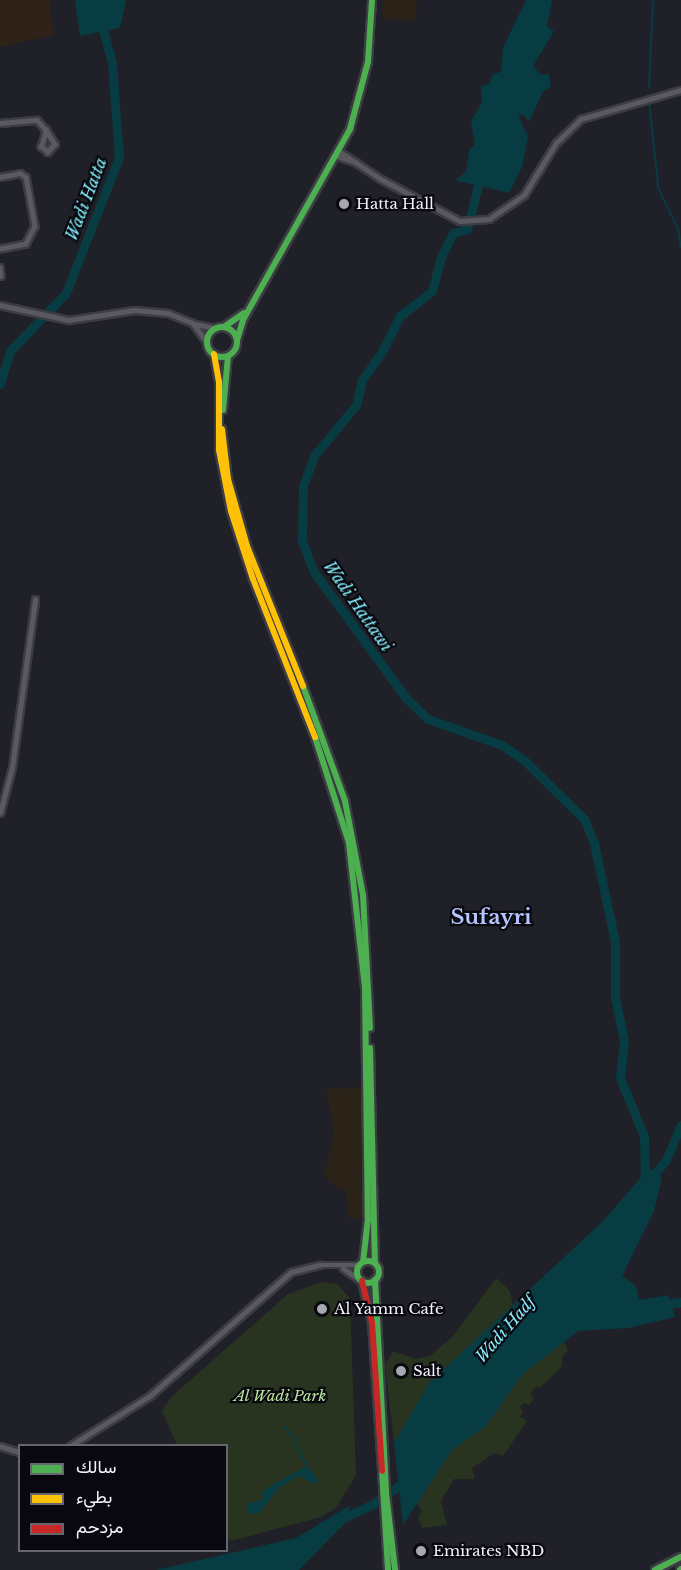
<!DOCTYPE html>
<html>
<head>
<meta charset="utf-8">
<style>
	body { margin:0 }
	#map { position:relative; width:681px; height:1570px; overflow:hidden; background:#202028; font-family:"Libre Baskerville",Vazirmatn,serif }
	div>[style] { position:absolute }
	.commercial>* { inset:0; background:#2c2318 }
	.education>* { inset:0; background:#2f2219 }
	.green>* { inset:0; background:#283320 }
	.water>* { inset:0; background:#073c43 }
	.stream>* { height:1.5px; margin:-0.75px; padding:0 0.75px; transform-origin:0.75px; border-radius:0.75px; background:#073c43 }
	.river>* { height:9px; margin:-4.5px; padding:0 4.5px; transform-origin:4.5px; border-radius:4.5px; background:#073c43 }
	.roads { filter:drop-shadow(2px 0 #3c3c43) drop-shadow(-2px 0 #3c3c43) drop-shadow(0 2px #3c3c43) drop-shadow(0 -2px #3c3c43) }
	.street>* { height:4.5px; margin:-2.25px; padding:0 2.25px; transform-origin:2.25px; border-radius:2.25px; background:#59595f }
	.fast>* { height:6px; margin:-3px; padding:0 3px; transform-origin:3px; border-radius:3px; background:#4caf50 }
	.fast>.ring { margin:-3px; padding:0; box-sizing:content-box; background:none; border:6px solid #4caf50; border-radius:50% }
	.slow>* { height:6px; margin:-3px; padding:0 3px; transform-origin:3px; border-radius:3px; background:#ffc107 }
	.jam>* { height:6px; margin:-3px; padding:0 3px; transform-origin:3px; border-radius:3px; background:#c62828 }
	.dots>* { width:16px; height:16px; translate:-50% -50%; box-sizing:border-box; border:3px solid #08080e; border-radius:50% }
	span { translate:-50% -50%; white-space:nowrap; text-align:center; line-height:1.15; -webkit-text-stroke:4.5px #08080e; paint-order:stroke }
	.poi-label { font-size:15px; color:#f2f2fd }
	.left { translate:0 -50%; text-align:left }
	.park-label { font-size:15px; color:#bde4a0; font-style:italic }
	.water-label { font-size:16px; color:#86eefe; font-style:italic }
	.district-label { font-size:21px; color:#b3c5fc; font-weight:700 }
	.legend { position:absolute; left:18px; top:1444px; width:210px; height:108px; box-sizing:border-box; background:#08080e; border:2px solid #66666e; margin:0; padding:8px 10px; list-style:none; font-size:18px; color:#f2f2fd }
	.legend li { display:flex; align-items:center; gap:12px; height:30px }
	.legend b { width:30px; border:2px solid #66666e }
</style>
</head>
<body>
<div id="map">
	<div class="commercial">
		<div style="clip-path:polygon(383px 0,417px 0,415px 20px,382px 19px)"></div>
		<div style="clip-path:polygon(362px 1087px,365px 1218px,348px 1218px,346px 1190px,339px 1190px,324px 1176px,334px 1132px,326px 1089px)"></div>
	</div>
	<div class="education">
		<div style="clip-path:polygon(0 0,49px 0,54px 35px,0 47px)"></div>
	</div>
	<div class="green">
		<div style="clip-path:polygon(496px 1278px,510px 1291px,513px 1307px,429px 1383px,394px 1443px,385px 1365px,393px 1351px,416px 1359px,430px 1356px,454px 1335px)"></div>
		<div style="clip-path:polygon(322px 1282px,337px 1284px,350px 1298px,356px 1475px,336px 1508px,321px 1517px,231px 1541px,227px 1538px,226px 1446px,177px 1445px,162px 1411px,170px 1398px,288px 1294px)"></div>
		<div style="clip-path:polygon(564px 1342px,568px 1350px,562px 1357px,562px 1366px,540px 1388px,537px 1386px,530px 1393px,534px 1399px,529px 1405px,524px 1403px,520px 1407px,523px 1411px,520px 1417px,527px 1421px,503px 1456px,494px 1453px,472px 1468px,475px 1479px,454px 1479px,441px 1501px,447px 1525px,422px 1528px,418px 1517px,422px 1511px,417px 1504px,452px 1450px,485px 1427px,522px 1375px)"></div>
	</div>
	<div class="water">
		<div style="clip-path:polygon(75px 0,126px 0,120px 28px,80px 36px)"></div>
		<div style="clip-path:polygon(526px 0,552px 0,547px 27px,554px 31px,533px 66px,541px 75px,549px 74px,551px 87px,543px 92px,529px 122px,524px 115px,518px 116px,528px 136px,522px 167px,509px 193px,455px 180px,466px 172px,469px 150px,475px 145px,471px 121px,482px 102px,481px 87px,490px 83px,493px 74px,501px 72px,503px 48px)"></div>
		<div style="clip-path:polygon(649px 1168px,662px 1177px,654px 1211px,622px 1276px,636px 1286px,639px 1300px,668px 1295px,675px 1317px,628px 1328px,578px 1331px,522px 1375px,485px 1427px,452px 1450px,403px 1525px,394px 1443px,429px 1383px,603px 1221px)"></div>
		<div style="clip-path:polygon(303px 1468px,310px 1469px,319px 1481px,312px 1483px,299px 1475px,279px 1488px,259px 1513px,248px 1514px,246px 1504px,263px 1499px,262px 1491px)"></div>
		<div style="clip-path:polygon(349px 1506px,349px 1519px,299px 1570px,156px 1570px,296px 1538px)"></div>
	</div>
	<div class="stream">
		<div style="left:649px;top:88px;width:88px;rotate:-87.4deg"></div>
		<div style="left:650px;top:106px;width:83px;rotate:83.8deg"></div>
		<div style="left:659px;top:189px;width:46px;rotate:64deg"></div>
		<div style="left:679px;top:230px;width:17px;rotate:83deg"></div>
		<div style="left:284px;top:1426px;width:15px;rotate:48deg"></div>
		<div style="left:294px;top:1437px;width:35px;rotate:66deg"></div>
	</div>
	<div class="river">
		<div style="left:481px;top:174px;width:57px;rotate:104.3deg"></div>
		<div style="left:467px;top:229px;width:15px;rotate:164deg"></div>
		<div style="left:453px;top:233px;width:27px;rotate:117deg"></div>
		<div style="left:441px;top:257px;width:35px;rotate:105deg"></div>
		<div style="left:432px;top:291px;width:41px;rotate:142deg"></div>
		<div style="left:400px;top:316px;width:38px;rotate:117deg"></div>
		<div style="left:383px;top:350px;width:37px;rotate:125deg"></div>
		<div style="left:362px;top:380px;width:26px;rotate:103deg"></div>
		<div style="left:356px;top:405px;width:66px;rotate:129.5deg"></div>
		<div style="left:314px;top:456px;width:33px;rotate:110deg"></div>
		<div style="left:303px;top:487px;width:54px;rotate:91.1deg"></div>
		<div style="left:302px;top:541px;width:33px;rotate:69deg"></div>
		<div style="left:314px;top:572px;width:155px;rotate:53.9deg"></div>
		<div style="left:405px;top:697px;width:32px;rotate:44deg"></div>
		<div style="left:428px;top:719px;width:78px;rotate:19.4deg"></div>
		<div style="left:502px;top:745px;width:28px;rotate:35deg"></div>
		<div style="left:525px;top:761px;width:83px;rotate:44.5deg"></div>
		<div style="left:584px;top:819px;width:26px;rotate:67deg"></div>
		<div style="left:594px;top:843px;width:101px;rotate:78deg"></div>
		<div style="left:615px;top:942px;width:55px;rotate:90deg"></div>
		<div style="left:615px;top:997px;width:45px;rotate:78.4deg"></div>
		<div style="left:624px;top:1041px;width:37px;rotate:96deg"></div>
		<div style="left:620px;top:1078px;width:63px;rotate:67.5deg"></div>
		<div style="left:644px;top:1136px;width:46px;rotate:88.8deg"></div>
		<div style="left:0;top:384px;width:34px;rotate:-73deg"></div>
		<div style="left:10px;top:351px;width:81px;rotate:-46deg"></div>
		<div style="left:66px;top:293px;width:146px;rotate:-68.7deg"></div>
		<div style="left:119px;top:157px;width:94px;rotate:-94.3deg"></div>
		<div style="left:112px;top:63px;width:65px;rotate:-105.1deg"></div>
		<div style="left:648px;top:1182px;width:28px;rotate:-51deg"></div>
		<div style="left:666px;top:1160px;width:38px;rotate:-67deg"></div>
		<div style="left:660px;top:1305px;width:21px;rotate:-8deg"></div>
		<div style="left:339px;top:1520px;width:38px;rotate:-25deg"></div>
		<div style="left:373px;top:1504px;width:42px;rotate:-35.2deg"></div>
	</div>
	<div class="roads">
		<div class="street">
			<div style="left:0;top:123px;width:37px;rotate:-5deg"></div>
			<div style="left:37px;top:120px;width:13px;rotate:48deg"></div>
			<div style="left:46px;top:130px;width:17px;rotate:57deg"></div>
			<div style="left:55px;top:144px;width:11px;rotate:131deg"></div>
			<div style="left:48px;top:152px;width:9px;rotate:-144deg"></div>
			<div style="left:41px;top:147px;width:18px;rotate:-74deg"></div>
			<div style="left:339px;top:151px;width:50px;rotate:33.7deg"></div>
			<div style="left:381px;top:179px;width:89px;rotate:28deg"></div>
			<div style="left:460px;top:221px;width:29px;rotate:-4deg"></div>
			<div style="left:489px;top:219px;width:42px;rotate:-34.4deg"></div>
			<div style="left:524px;top:195px;width:61px;rotate:-58.4deg"></div>
			<div style="left:556px;top:143px;width:35px;rotate:-44deg"></div>
			<div style="left:581px;top:119px;width:104px;rotate:-16.2deg"></div>
			<div style="left:337px;top:156px;width:20px;rotate:18deg"></div>
			<div style="left:0;top:177px;width:20px;rotate:-11deg"></div>
			<div style="left:20px;top:173px;width:7px;rotate:34deg"></div>
			<div style="left:26px;top:177px;width:50px;rotate:79.6deg"></div>
			<div style="left:35px;top:226px;width:20px;rotate:117deg"></div>
			<div style="left:26px;top:244px;width:26px;rotate:169deg"></div>
			<div style="left:0;top:267px;width:9px;rotate:84deg"></div>
			<div style="left:0;top:305px;width:71px;rotate:12.3deg"></div>
			<div style="left:69px;top:320px;width:66px;rotate:-8.7deg"></div>
			<div style="left:134px;top:310px;width:34px;rotate:5deg"></div>
			<div style="left:168px;top:313px;width:27px;rotate:22deg"></div>
			<div style="left:193px;top:323px;width:24px;rotate:54deg"></div>
			<div style="left:195px;top:324px;width:21px;rotate:11deg"></div>
			<div style="left:0;top:813px;width:47px;rotate:-75.1deg"></div>
			<div style="left:12px;top:768px;width:170px;rotate:-82.2deg"></div>
			<div style="left:343px;top:1268px;width:19px;rotate:35deg"></div>
			<div style="left:0;top:1446px;width:21px;rotate:17deg"></div>
			<div style="left:70px;top:1446px;width:96px;rotate:-32.2deg"></div>
			<div style="left:151px;top:1395px;width:186px;rotate:-41.3deg"></div>
			<div style="left:291px;top:1272px;width:30px;rotate:-14deg"></div>
			<div style="left:320px;top:1265px;width:39px"></div>
		</div>
		<div class="fast">
			<div style="left:224px;top:327px;width:24px;rotate:-35deg"></div>
			<div class="ring" style="left:207px;top:327px;width:24px;height:24px"></div>
			<div style="left:237px;top:340px;width:21px;rotate:-73deg"></div>
			<div style="left:243px;top:320px;width:219px;rotate:-60.7deg"></div>
			<div style="left:350px;top:129px;width:69px;rotate:-75deg"></div>
			<div style="left:368px;top:62px;width:62px;rotate:-86.3deg"></div>
			<div style="left:223px;top:410px;width:54px;rotate:-84.7deg"></div>
			<div style="left:303px;top:686px;width:122px;rotate:69.9deg"></div>
			<div style="left:345px;top:801px;width:96px;rotate:79.2deg"></div>
			<div style="left:363px;top:895px;width:133px;rotate:87deg"></div>
			<div style="left:315px;top:737px;width:111px;rotate:72.2deg"></div>
			<div style="left:349px;top:843px;width:146px;rotate:83.7deg"></div>
			<div style="left:365px;top:988px;width:231px;rotate:89.3deg"></div>
			<div style="left:368px;top:1219px;width:43px;rotate:96.6deg"></div>
			<div style="left:370px;top:1048px;width:215px;rotate:88.7deg"></div>
			<div class="ring" style="left:357px;top:1261px;width:16px;height:16px"></div>
			<div style="left:375px;top:1280px;width:213px;rotate:87deg"></div>
			<div style="left:386px;top:1493px;width:78px;rotate:83.3deg"></div>
			<div style="left:382px;top:1471px;width:99px;rotate:86.5deg"></div>
			<div style="left:655px;top:1570px;width:29px;rotate:-27deg"></div>
			<div style="left:680px;top:1570px;width:1px;rotate:-45deg"></div>
		</div>
		<div class="slow">
			<div style="left:214px;top:354px;width:27px;rotate:80deg"></div>
			<div style="left:219px;top:381px;width:69px;rotate:90deg"></div>
			<div style="left:219px;top:450px;width:62px;rotate:78.9deg"></div>
			<div style="left:231px;top:511px;width:71px;rotate:72.1deg"></div>
			<div style="left:253px;top:579px;width:170px;rotate:68.6deg"></div>
			<div style="left:222px;top:429px;width:50px;rotate:83.2deg"></div>
			<div style="left:228px;top:479px;width:70px;rotate:74.2deg"></div>
			<div style="left:247px;top:546px;width:151px;rotate:68.2deg"></div>
		</div>
		<div class="jam">
			<div style="left:362px;top:1281px;width:43px;rotate:76.6deg"></div>
			<div style="left:372px;top:1323px;width:148px;rotate:86.1deg"></div>
		</div>
	</div>
	<div class="dots">
		<div style="left:344px;top:204px;background:#a8a8b2"></div>
		<div style="left:322px;top:1309px;background:#a8a8b2"></div>
		<div style="left:401px;top:1371px;background:#a8a8b2"></div>
		<div style="left:421px;top:1551px;background:#a8a8b2"></div>
	</div>
	<div class="poi-label">
		<span class="left" style="left:356px;top:204px">Hatta Hall</span>
		<span class="left" style="left:334px;top:1309px">Al Yamm Cafe</span>
		<span class="left" style="left:413px;top:1371px">Salt</span>
		<span class="left" style="left:433px;top:1551px">Emirates NBD</span>
	</div>
	<div class="park-label">
		<span style="left:280px;top:1396px">Al Wadi Park</span>
	</div>
	<div class="water-label">
		<span style="left:86px;top:199px;rotate:-69deg">Wadi Hatta</span>
		<span style="left:358px;top:606px;rotate:55deg">Wadi Hattawi</span>
		<span style="left:505px;top:1329px;rotate:-49deg">Wadi Hadf</span>
	</div>
	<div class="district-label">
		<span style="left:491px;top:917px">Sufayri</span>
	</div>
	<ul class="legend">
	<li><b style="height:8px;background:#4caf50"></b>سالك</li>
	<li><b style="height:8px;background:#ffc107"></b>بطيء</li>
	<li><b style="height:8px;background:#c62828"></b>مزدحم</li>
	</ul>
</div>
</body>
</html>
